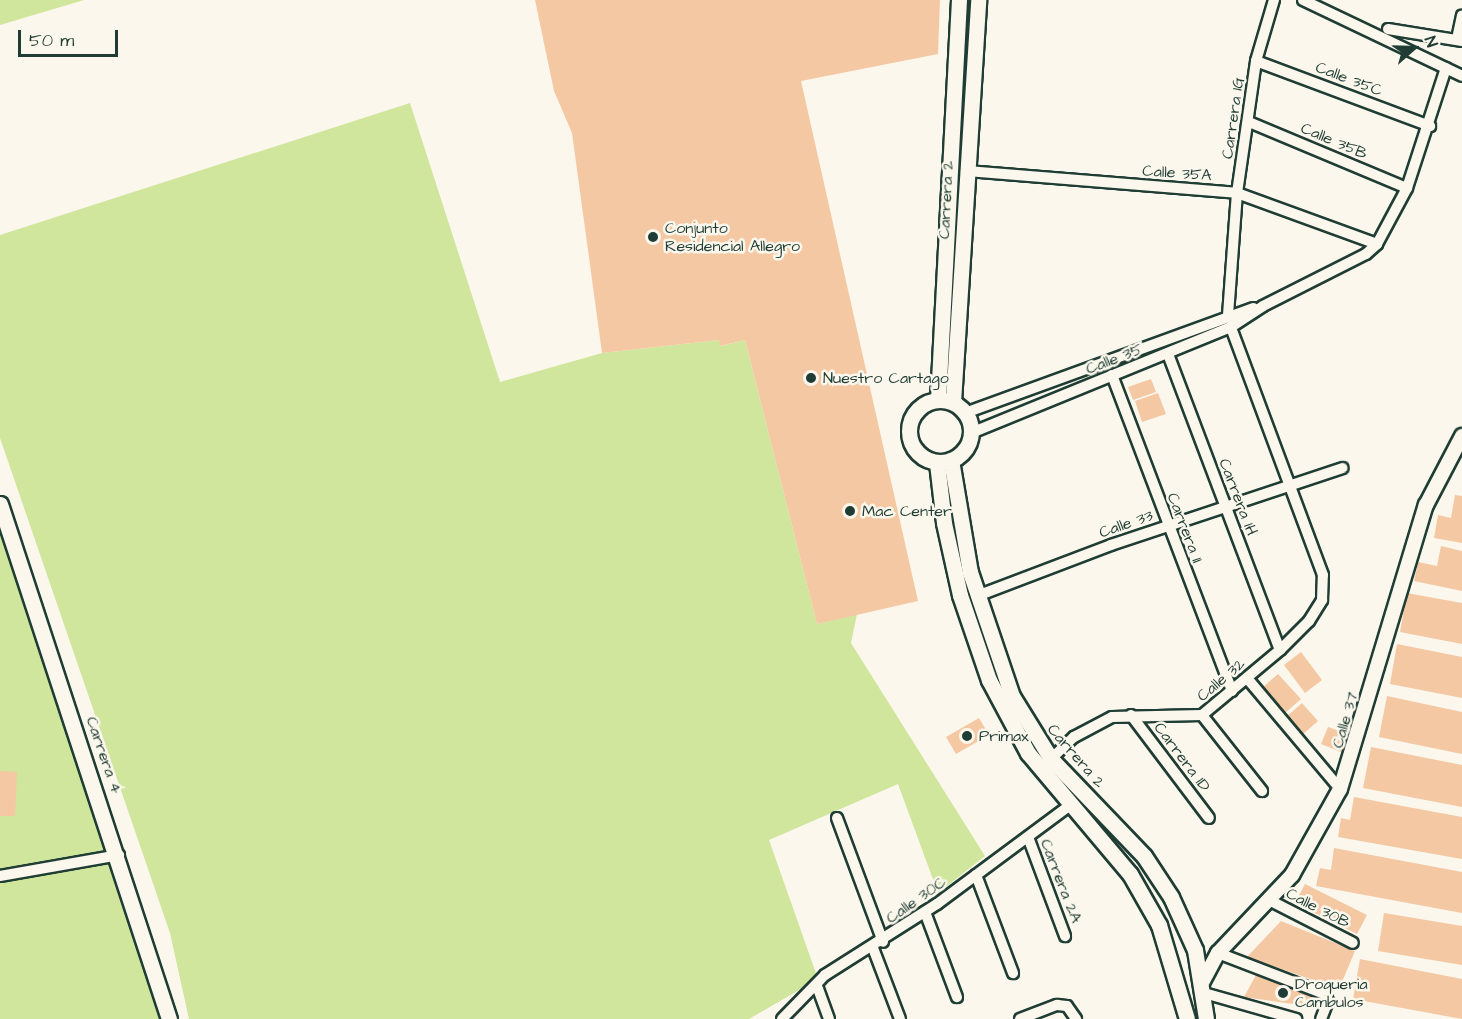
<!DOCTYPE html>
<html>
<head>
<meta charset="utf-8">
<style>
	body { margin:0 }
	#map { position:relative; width:1462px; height:1019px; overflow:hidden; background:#fbf7ec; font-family:"Architects Daughter",sans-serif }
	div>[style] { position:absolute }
	.green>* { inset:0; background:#cfe69c }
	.building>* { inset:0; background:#f4c8a3 }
	.roads { filter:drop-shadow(2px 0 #1f3d34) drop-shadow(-2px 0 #1f3d34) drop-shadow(0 2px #1f3d34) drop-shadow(0 -2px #1f3d34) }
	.minor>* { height:10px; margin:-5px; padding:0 5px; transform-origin:5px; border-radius:5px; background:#fbf7ec }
	.tertiary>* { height:14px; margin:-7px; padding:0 7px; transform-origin:7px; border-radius:7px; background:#fbf7ec }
	.secondary>* { height:15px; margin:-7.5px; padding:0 7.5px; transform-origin:7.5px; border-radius:7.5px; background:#fbf7ec }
	.secondary>.ring { margin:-7.5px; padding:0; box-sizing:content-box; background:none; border:15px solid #fbf7ec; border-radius:50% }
	.dots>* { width:16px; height:16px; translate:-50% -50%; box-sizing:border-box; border:3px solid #fbf7ec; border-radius:50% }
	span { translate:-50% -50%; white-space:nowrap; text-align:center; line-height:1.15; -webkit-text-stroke:5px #fbf7ec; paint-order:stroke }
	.street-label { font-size:16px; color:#1f3d34 }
	.poi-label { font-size:16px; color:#1f3d34 }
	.left { translate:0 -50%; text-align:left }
	.north { position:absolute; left:1384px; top:18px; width:60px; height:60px; -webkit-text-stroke:4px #fbf7ec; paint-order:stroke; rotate:70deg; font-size:16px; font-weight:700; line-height:24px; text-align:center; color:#1f3d34 }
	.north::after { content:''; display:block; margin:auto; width:21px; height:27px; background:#1f3d34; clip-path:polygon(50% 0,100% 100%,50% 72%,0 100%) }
	.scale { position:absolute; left:18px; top:30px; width:100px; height:27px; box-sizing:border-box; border:3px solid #1f3d34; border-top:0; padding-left:8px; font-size:18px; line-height:21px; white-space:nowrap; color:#1f3d34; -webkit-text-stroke:4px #fbf7ec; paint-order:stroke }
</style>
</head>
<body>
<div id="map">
	<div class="green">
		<div style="clip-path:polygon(0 0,84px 0,0 25px)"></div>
		<div style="clip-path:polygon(410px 103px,500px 382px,602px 353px,719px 340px,721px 346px,745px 340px,817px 624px,857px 614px,851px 643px,985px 856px,938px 893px,898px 784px,769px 840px,818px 979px,749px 1019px,189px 1019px,170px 933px,0 438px,0 235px)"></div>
		<div style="clip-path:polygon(0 505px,164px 1019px,0 1019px)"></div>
	</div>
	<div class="building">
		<div style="clip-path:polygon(535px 0,940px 0,938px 54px,801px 81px,918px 601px,817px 624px,745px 340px,720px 346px,719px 340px,602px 353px,572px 133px,554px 91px)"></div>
		<div style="clip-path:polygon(1151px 379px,1156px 392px,1133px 400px,1128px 387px)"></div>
		<div style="clip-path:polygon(1158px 393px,1166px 414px,1142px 422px,1135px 401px)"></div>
		<div style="clip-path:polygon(1455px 495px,1462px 496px,1462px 543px,1434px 538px,1438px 515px,1451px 518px)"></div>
		<div style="clip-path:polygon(1441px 546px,1462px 551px,1462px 591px,1414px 581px,1418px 562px,1437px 566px)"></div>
		<div style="clip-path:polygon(1407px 593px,1462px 603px,1462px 644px,1400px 632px)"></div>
		<div style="clip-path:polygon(1397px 644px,1462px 657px,1462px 698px,1390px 684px)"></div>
		<div style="clip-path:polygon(1301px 652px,1322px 680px,1305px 693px,1284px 665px)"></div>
		<div style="clip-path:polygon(1278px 674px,1301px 699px,1284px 714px,1261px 689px)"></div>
		<div style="clip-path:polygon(1387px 696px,1462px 712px,1462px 754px,1379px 737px)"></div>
		<div style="clip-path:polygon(1302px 703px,1318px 721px,1301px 736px,1285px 718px)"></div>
		<div style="clip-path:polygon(979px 718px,989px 735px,956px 754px,946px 737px)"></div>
		<div style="clip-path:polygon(1328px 727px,1356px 737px,1349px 755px,1321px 744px)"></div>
		<div style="clip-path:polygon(1371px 747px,1462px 765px,1462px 807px,1363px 788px)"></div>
		<div style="clip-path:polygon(0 771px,17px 772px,15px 816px,0 816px)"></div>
		<div style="clip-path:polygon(1354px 797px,1462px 817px,1462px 859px,1338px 837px,1341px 818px,1350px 820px)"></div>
		<div style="clip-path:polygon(1334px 848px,1462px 872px,1462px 913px,1316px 886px,1320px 868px,1331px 870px)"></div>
		<div style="clip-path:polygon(1305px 884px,1367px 915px,1357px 934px,1295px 903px)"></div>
		<div style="clip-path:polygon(1384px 913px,1462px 926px,1462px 965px,1378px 951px)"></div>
		<div style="clip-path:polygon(1281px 921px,1355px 951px,1339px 989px,1247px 957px)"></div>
		<div style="clip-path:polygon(1360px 959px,1462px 979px,1462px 1019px,1353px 999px)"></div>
		<div style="clip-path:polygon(1257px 973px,1325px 998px,1321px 1008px,1244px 997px)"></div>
	</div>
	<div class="roads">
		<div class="minor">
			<div style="left:1303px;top:0;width:176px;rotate:25.5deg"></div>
			<div style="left:1388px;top:29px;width:75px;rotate:9.2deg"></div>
			<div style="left:1457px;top:39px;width:24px;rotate:-78deg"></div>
			<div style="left:1256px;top:61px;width:186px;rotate:20.5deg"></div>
			<div style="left:1249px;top:122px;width:171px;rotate:22.7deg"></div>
			<div style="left:966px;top:171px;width:272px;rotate:4.6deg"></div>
			<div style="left:1237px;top:193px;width:149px;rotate:20deg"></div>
			<div style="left:1228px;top:315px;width:122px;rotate:-85.8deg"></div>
			<div style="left:1237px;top:193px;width:133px;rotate:-81.8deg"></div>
			<div style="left:1256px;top:61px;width:64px;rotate:-73.6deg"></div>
			<div style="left:1168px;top:354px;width:316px;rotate:69.3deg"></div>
			<div style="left:1112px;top:375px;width:338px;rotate:69.2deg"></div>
			<div style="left:965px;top:413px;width:307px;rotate:-20deg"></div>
			<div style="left:971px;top:433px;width:281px;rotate:-22.2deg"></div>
			<div style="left:1231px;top:327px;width:38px;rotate:-33deg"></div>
			<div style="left:1263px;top:306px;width:115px;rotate:-26.8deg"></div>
			<div style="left:1366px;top:254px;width:15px;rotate:-42deg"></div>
			<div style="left:1377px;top:244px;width:64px;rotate:-61.8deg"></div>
			<div style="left:1407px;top:188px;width:126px;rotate:-72deg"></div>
			<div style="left:977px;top:596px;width:143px;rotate:-20.8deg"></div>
			<div style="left:1111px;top:545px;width:244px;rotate:-18.4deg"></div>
			<div style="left:1247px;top:678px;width:145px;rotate:50deg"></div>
			<div style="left:1131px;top:715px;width:129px;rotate:52.9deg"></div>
			<div style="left:1202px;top:715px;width:97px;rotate:51.7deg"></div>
			<div style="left:1051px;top:759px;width:32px;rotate:-44deg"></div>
			<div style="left:1074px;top:737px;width:43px;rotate:-27.8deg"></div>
			<div style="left:1112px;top:717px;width:90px;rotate:-1.3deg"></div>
			<div style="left:1202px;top:715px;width:102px;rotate:-39.8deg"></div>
			<div style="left:1280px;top:650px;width:41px;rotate:-45deg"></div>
			<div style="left:1309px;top:621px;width:25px;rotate:-58deg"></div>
			<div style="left:1322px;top:600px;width:25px;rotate:-88deg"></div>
			<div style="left:1323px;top:575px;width:265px;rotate:-110.4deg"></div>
			<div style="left:837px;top:818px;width:132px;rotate:69.6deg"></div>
			<div style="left:1028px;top:837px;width:106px;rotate:69.5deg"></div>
			<div style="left:976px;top:875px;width:105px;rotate:69.3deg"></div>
			<div style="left:0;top:876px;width:121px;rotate:-10deg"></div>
			<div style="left:1269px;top:900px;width:94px;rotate:27.1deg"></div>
			<div style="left:925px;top:912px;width:91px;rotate:69.4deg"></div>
			<div style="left:873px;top:948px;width:76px;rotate:69.2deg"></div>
			<div style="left:1218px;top:953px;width:115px;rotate:21deg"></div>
			<div style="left:1325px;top:994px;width:8px;rotate:67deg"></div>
			<div style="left:1328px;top:1001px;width:19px;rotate:111deg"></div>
			<div style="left:817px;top:986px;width:35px;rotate:70deg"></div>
			<div style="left:1204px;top:993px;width:96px;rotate:15.8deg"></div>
			<div style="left:782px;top:1019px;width:62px;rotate:-45.7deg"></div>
			<div style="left:825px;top:975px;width:133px;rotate:-32.4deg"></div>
			<div style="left:937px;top:904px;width:164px;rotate:-36.6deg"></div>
			<div style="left:1020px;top:1019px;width:40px;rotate:-21deg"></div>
			<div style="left:1057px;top:1005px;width:10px;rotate:6deg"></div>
			<div style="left:1067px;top:1006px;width:16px;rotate:55deg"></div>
		</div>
		<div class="tertiary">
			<div style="left:1203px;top:981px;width:32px;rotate:-62deg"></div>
			<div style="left:1218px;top:953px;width:108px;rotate:-46.5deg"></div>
			<div style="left:1292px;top:875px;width:98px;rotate:-60.8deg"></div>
			<div style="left:1340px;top:789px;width:297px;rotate:-73.2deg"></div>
			<div style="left:1426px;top:505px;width:78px;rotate:-62.4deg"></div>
		</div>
		<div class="secondary">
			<div class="ring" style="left:909px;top:400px;width:47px;height:47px"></div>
			<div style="left:938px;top:400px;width:401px;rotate:-87deg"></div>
			<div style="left:953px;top:402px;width:403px;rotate:-86.4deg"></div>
			<div style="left:951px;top:460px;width:114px;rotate:80.4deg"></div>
			<div style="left:970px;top:572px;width:131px;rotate:71.3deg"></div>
			<div style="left:1012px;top:696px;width:74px;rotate:58.2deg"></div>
			<div style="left:1051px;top:759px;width:134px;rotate:46.2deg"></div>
			<div style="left:1144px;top:856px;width:49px;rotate:56.6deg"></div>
			<div style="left:1171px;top:897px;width:58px;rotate:65.6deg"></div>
			<div style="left:1195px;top:950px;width:70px;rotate:80.9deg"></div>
			<div style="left:937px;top:463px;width:60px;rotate:83.3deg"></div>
			<div style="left:944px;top:523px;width:74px;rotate:77.5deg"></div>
			<div style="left:960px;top:595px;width:90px;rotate:71.2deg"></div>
			<div style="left:989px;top:680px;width:83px;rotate:61.9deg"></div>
			<div style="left:1028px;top:753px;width:158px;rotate:49.9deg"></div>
			<div style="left:1130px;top:874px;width:59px;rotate:60.4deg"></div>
			<div style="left:1159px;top:925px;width:98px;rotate:73.4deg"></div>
			<div style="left:0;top:504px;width:542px;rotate:71.83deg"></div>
		</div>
	</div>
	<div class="dots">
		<div style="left:653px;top:237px;background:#1f3d34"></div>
		<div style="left:811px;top:378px;background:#1f3d34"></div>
		<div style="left:850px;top:511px;background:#1f3d34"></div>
		<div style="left:967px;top:736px;background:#1f3d34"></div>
		<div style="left:1283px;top:993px;background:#1f3d34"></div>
	</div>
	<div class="street-label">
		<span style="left:1349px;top:79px;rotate:21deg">Calle 35C</span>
		<span style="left:1233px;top:118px;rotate:-82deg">Carrera 1G</span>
		<span style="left:1334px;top:141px;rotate:23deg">Calle 35B</span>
		<span style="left:1177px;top:173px;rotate:4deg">Calle 35A</span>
		<span style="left:946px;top:200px;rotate:-87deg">Carrera 2</span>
		<span style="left:1114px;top:359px;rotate:-21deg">Calle 35</span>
		<span style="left:1238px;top:497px;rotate:69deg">Carrera 1H</span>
		<span style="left:1126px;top:524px;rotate:-19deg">Calle 33</span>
		<span style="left:1185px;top:528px;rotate:69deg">Carrera 1I</span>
		<span style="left:1221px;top:680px;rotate:-40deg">Calle 32</span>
		<span style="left:1345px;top:720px;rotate:-74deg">Calle 37</span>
		<span style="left:104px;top:755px;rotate:71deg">Carrera 4</span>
		<span style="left:1076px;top:756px;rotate:49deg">Carrera 2</span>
		<span style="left:1182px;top:757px;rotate:53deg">Carrera 1D</span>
		<span style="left:1061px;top:881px;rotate:69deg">Carrera 2A</span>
		<span style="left:916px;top:900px;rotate:-35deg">Calle 30C</span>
		<span style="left:1318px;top:908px;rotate:27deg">Calle 30B</span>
	</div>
	<div class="poi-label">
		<span class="left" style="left:665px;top:237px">Conjunto<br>Residencial Allegro</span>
		<span class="left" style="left:823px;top:378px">Nuestro Cartago</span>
		<span class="left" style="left:862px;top:511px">Mac Center</span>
		<span class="left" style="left:979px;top:736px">Primax</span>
		<span class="left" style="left:1295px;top:993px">Drogueria<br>Cambulos</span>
	</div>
	<div class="north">N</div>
	<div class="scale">50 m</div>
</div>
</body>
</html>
